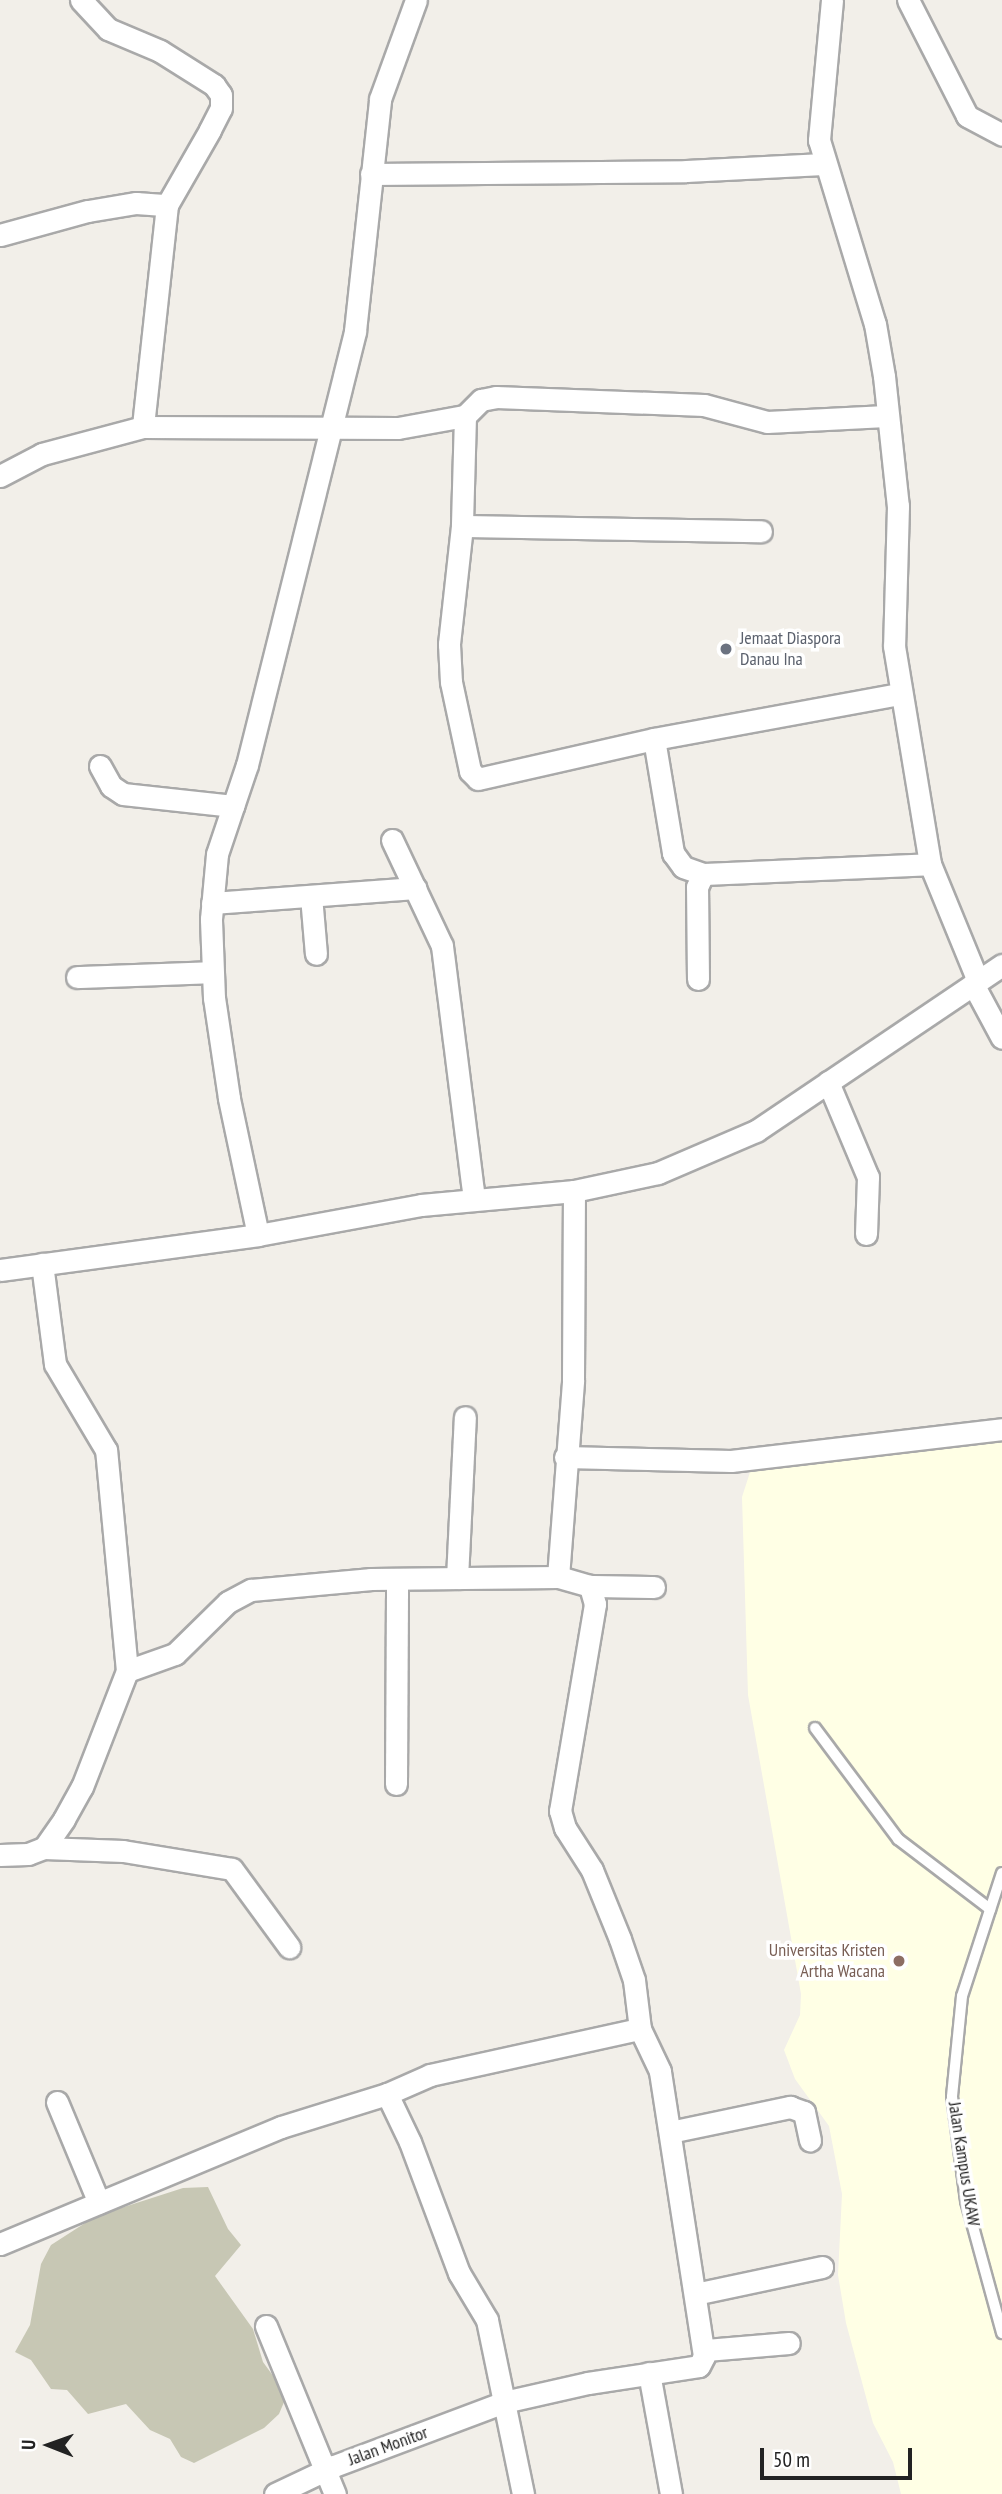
<!DOCTYPE html>
<html>
<head>
<meta charset="utf-8">
<style>
	body { margin:0 }
	#map { position:relative; width:1002px; height:2494px; overflow:hidden; background:#f2efe9; font-family:"PT Sans Narrow",sans-serif }
	div>[style] { position:absolute }
	.education>* { inset:0; background:#ffffe5 }
	.construction>* { inset:0; background:#c7c7b4 }
	.roads { filter:drop-shadow(2px 0 #a9a9a9) drop-shadow(-2px 0 #a9a9a9) drop-shadow(0 2px #a9a9a9) drop-shadow(0 -2px #a9a9a9) }
	.lane>* { height:10px; margin:-5px; padding:0 5px; transform-origin:5px; border-radius:5px; background:#fff }
	.street>* { height:21px; margin:-10.5px; padding:0 10.5px; transform-origin:10.5px; border-radius:10.5px; background:#fff }
	.dots>* { width:19px; height:19px; translate:-50% -50%; box-sizing:border-box; border:4px solid #fff; border-radius:50% }
	span { translate:-50% -50%; white-space:nowrap; text-align:center; line-height:1.15; -webkit-text-stroke:7px #fff; paint-order:stroke }
	.worship-label { font-size:18px; color:#5b616d }
	.left { translate:0 -50%; text-align:left }
	.education-label { font-size:18px; color:#785e54 }
	.right { translate:-100% -50%; text-align:right }
	.street-label { font-size:18px; color:#222 }
	.north { position:absolute; left:14px; top:2410px; width:70px; height:70px; -webkit-text-stroke:5px #fff; paint-order:stroke; rotate:271deg; font-size:19px; font-weight:700; line-height:28px; text-align:center; color:#222 }
	.north::after { content:''; display:block; margin:auto; width:24px; height:32px; background:#222; clip-path:polygon(50% 0,100% 100%,50% 72%,0 100%) }
	.scale { position:absolute; left:760px; top:2448px; width:152px; height:32px; box-sizing:border-box; border:4px solid #222; border-top:0; padding-left:9px; font-size:21px; line-height:24px; white-space:nowrap; color:#222; -webkit-text-stroke:5px #fff; paint-order:stroke }
</style>
</head>
<body>
<div id="map">
	<div class="education">
		<div style="clip-path:polygon(1002px 1427px,1002px 2494px,901px 2494px,893px 2462px,873px 2423px,846px 2323px,838px 2275px,842px 2194px,829px 2126px,795px 2079px,784px 2050px,800px 2015px,801px 1994px,748px 1695px,742px 1497px,752px 1466px)"></div>
	</div>
	<div class="construction">
		<div style="clip-path:polygon(208px 2187px,228px 2229px,241px 2245px,215px 2276px,253px 2329px,263px 2362px,287px 2395px,279px 2414px,264px 2428px,194px 2463px,181px 2457px,170px 2439px,150px 2430px,126px 2404px,88px 2414px,67px 2390px,51px 2389px,31px 2360px,15px 2352px,30px 2325px,41px 2264px,51px 2245px,96px 2216px,183px 2188px)"></div>
	</div>
	<div class="roads">
		<div class="lane">
			<div style="left:815px;top:1728px;width:139px;rotate:53.2deg"></div>
			<div style="left:898px;top:1839px;width:116px;rotate:37.3deg"></div>
			<div style="left:1002px;top:1873px;width:129px;rotate:108deg"></div>
			<div style="left:962px;top:1996px;width:101px;rotate:95.7deg"></div>
			<div style="left:952px;top:2097px;width:105px;rotate:82.3deg"></div>
			<div style="left:966px;top:2201px;width:137px;rotate:74.7deg"></div>
		</div>
		<div class="street">
			<div style="left:81px;top:0;width:40px;rotate:47deg"></div>
			<div style="left:108px;top:29px;width:56px;rotate:22.9deg"></div>
			<div style="left:160px;top:51px;width:64px;rotate:32.2deg"></div>
			<div style="left:214px;top:85px;width:12px;rotate:55deg"></div>
			<div style="left:221px;top:95px;width:13px;rotate:90deg"></div>
			<div style="left:221px;top:108px;width:25px;rotate:117deg"></div>
			<div style="left:210px;top:130px;width:86px;rotate:119.8deg"></div>
			<div style="left:167px;top:205px;width:223px;rotate:96.2deg"></div>
			<div style="left:832px;top:0;width:141px;rotate:95.3deg"></div>
			<div style="left:819px;top:140px;width:192px;rotate:73.1deg"></div>
			<div style="left:875px;top:324px;width:53px;rotate:80.2deg"></div>
			<div style="left:884px;top:376px;width:131px;rotate:83.9deg"></div>
			<div style="left:898px;top:506px;width:140px;rotate:91.6deg"></div>
			<div style="left:894px;top:646px;width:221px;rotate:80.6deg"></div>
			<div style="left:908px;top:0;width:130px;rotate:63deg"></div>
			<div style="left:967px;top:116px;width:40px;rotate:28deg"></div>
			<div style="left:371px;top:174px;width:315px;rotate:-0.5deg"></div>
			<div style="left:686px;top:171px;width:137px;rotate:-2.9deg"></div>
			<div style="left:0;top:235px;width:91px;rotate:-15.3deg"></div>
			<div style="left:88px;top:211px;width:49px;rotate:-9.5deg"></div>
			<div style="left:136px;top:203px;width:31px;rotate:4deg"></div>
			<div style="left:465px;top:416px;width:110px;rotate:91.6deg"></div>
			<div style="left:462px;top:526px;width:119px;rotate:96.3deg"></div>
			<div style="left:449px;top:644px;width:38px;rotate:87deg"></div>
			<div style="left:451px;top:682px;width:91px;rotate:77.9deg"></div>
			<div style="left:470px;top:771px;width:11px;rotate:45deg"></div>
			<div style="left:478px;top:779px;width:180px;rotate:-12.8deg"></div>
			<div style="left:654px;top:739px;width:249px;rotate:-10.4deg"></div>
			<div style="left:0;top:476px;width:47px;rotate:-27.6deg"></div>
			<div style="left:42px;top:454px;width:105px;rotate:-15deg"></div>
			<div style="left:143px;top:427px;width:255px;rotate:0.2deg"></div>
			<div style="left:398px;top:428px;width:68px;rotate:-10.2deg"></div>
			<div style="left:465px;top:416px;width:23px;rotate:-45deg"></div>
			<div style="left:481px;top:400px;width:15px;rotate:-11deg"></div>
			<div style="left:496px;top:397px;width:208px;rotate:2.2deg"></div>
			<div style="left:704px;top:405px;width:65px;rotate:15.1deg"></div>
			<div style="left:767px;top:422px;width:119px;rotate:-2.9deg"></div>
			<div style="left:462px;top:526px;width:299px;rotate:1deg"></div>
			<div style="left:654px;top:739px;width:116px;rotate:80.5deg"></div>
			<div style="left:673px;top:853px;width:17px;rotate:54deg"></div>
			<div style="left:683px;top:867px;width:21px;rotate:19deg"></div>
			<div style="left:100px;top:766px;width:23px;rotate:61deg"></div>
			<div style="left:111px;top:786px;width:14px;rotate:34deg"></div>
			<div style="left:123px;top:794px;width:111px;rotate:6.2deg"></div>
			<div style="left:392px;top:840px;width:117px;rotate:64.7deg"></div>
			<div style="left:442px;top:946px;width:255px;rotate:82.8deg"></div>
			<div style="left:311px;top:896px;width:58px;rotate:85.1deg"></div>
			<div style="left:212px;top:903px;width:204px;rotate:-4.2deg"></div>
			<div style="left:77px;top:977px;width:135px;rotate:-2.1deg"></div>
			<div style="left:698px;top:979px;width:92px;rotate:-90.6deg"></div>
			<div style="left:697px;top:887px;width:14px;rotate:-65deg"></div>
			<div style="left:703px;top:874px;width:227px;rotate:-2.5deg"></div>
			<div style="left:930px;top:864px;width:126px;rotate:67.7deg"></div>
			<div style="left:973px;top:984px;width:61px;rotate:61.8deg"></div>
			<div style="left:828px;top:1082px;width:103px;rotate:67.2deg"></div>
			<div style="left:868px;top:1177px;width:57px;rotate:92deg"></div>
			<div style="left:258px;top:1235px;width:140px;rotate:-102deg"></div>
			<div style="left:229px;top:1098px;width:101px;rotate:-98.5deg"></div>
			<div style="left:214px;top:998px;width:79px;rotate:-92.2deg"></div>
			<div style="left:211px;top:919px;width:65px;rotate:-84.7deg"></div>
			<div style="left:217px;top:854px;width:94px;rotate:-71.4deg"></div>
			<div style="left:247px;top:765px;width:447px;rotate:-76deg"></div>
			<div style="left:355px;top:331px;width:233px;rotate:-83.8deg"></div>
			<div style="left:380px;top:99px;width:105px;rotate:-70deg"></div>
			<div style="left:0;top:1270px;width:260px;rotate:-7.7deg"></div>
			<div style="left:258px;top:1235px;width:166px;rotate:-10.4deg"></div>
			<div style="left:421px;top:1205px;width:154px;rotate:-5.2deg"></div>
			<div style="left:574px;top:1191px;width:86px;rotate:-12.1deg"></div>
			<div style="left:658px;top:1173px;width:107px;rotate:-23.2deg"></div>
			<div style="left:756px;top:1131px;width:297px;rotate:-34deg"></div>
			<div style="left:565px;top:1457px;width:166px;rotate:1.4deg"></div>
			<div style="left:731px;top:1461px;width:273px;rotate:-6.7deg"></div>
			<div style="left:457px;top:1578px;width:161px;rotate:-87.2deg"></div>
			<div style="left:590px;top:1586px;width:64px;rotate:0.9deg"></div>
			<div style="left:127px;top:1671px;width:51px;rotate:-19.5deg"></div>
			<div style="left:175px;top:1654px;width:74px;rotate:-44.5deg"></div>
			<div style="left:228px;top:1602px;width:26px;rotate:-28deg"></div>
			<div style="left:251px;top:1590px;width:121px;rotate:-5.2deg"></div>
			<div style="left:371px;top:1579px;width:187px;rotate:-0.6deg"></div>
			<div style="left:558px;top:1577px;width:198px;rotate:-85.6deg"></div>
			<div style="left:573px;top:1380px;width:189px;rotate:-89.7deg"></div>
			<div style="left:396px;top:1784px;width:205px;rotate:-89.7deg"></div>
			<div style="left:44px;top:1848px;width:79px;rotate:2.2deg"></div>
			<div style="left:123px;top:1851px;width:110px;rotate:9.4deg"></div>
			<div style="left:232px;top:1869px;width:97px;rotate:53.8deg"></div>
			<div style="left:0;top:1855px;width:28px;rotate:-2deg"></div>
			<div style="left:28px;top:1854px;width:17px;rotate:-21deg"></div>
			<div style="left:44px;top:1848px;width:35px;rotate:-55deg"></div>
			<div style="left:64px;top:1819px;width:37px;rotate:-61deg"></div>
			<div style="left:82px;top:1787px;width:124px;rotate:-68.8deg"></div>
			<div style="left:127px;top:1671px;width:222px;rotate:-95.4deg"></div>
			<div style="left:106px;top:1450px;width:100px;rotate:-120.7deg"></div>
			<div style="left:55px;top:1364px;width:101px;rotate:-97.4deg"></div>
			<div style="left:387px;top:2094px;width:53px;rotate:64.4deg"></div>
			<div style="left:410px;top:2142px;width:140px;rotate:69.5deg"></div>
			<div style="left:459px;top:2273px;width:55px;rotate:59.2deg"></div>
			<div style="left:487px;top:2320px;width:178px;rotate:78.3deg"></div>
			<div style="left:57px;top:2102px;width:109px;rotate:67.4deg"></div>
			<div style="left:670px;top:2132px;width:123px;rotate:-11.8deg"></div>
			<div style="left:790px;top:2107px;width:15px;rotate:20deg"></div>
			<div style="left:804px;top:2112px;width:29px;rotate:78deg"></div>
			<div style="left:0;top:2244px;width:304px;rotate:-22.6deg"></div>
			<div style="left:281px;top:2127px;width:111px;rotate:-17.3deg"></div>
			<div style="left:387px;top:2094px;width:47px;rotate:-23.8deg"></div>
			<div style="left:430px;top:2075px;width:215px;rotate:-12.4deg"></div>
			<div style="left:695px;top:2294px;width:130px;rotate:-12deg"></div>
			<div style="left:266px;top:2326px;width:182px;rotate:67.7deg"></div>
			<div style="left:706px;top:2350px;width:83px;rotate:-4.8deg"></div>
			<div style="left:649px;top:2373px;width:123px;rotate:79.7deg"></div>
			<div style="left:275px;top:2494px;width:65px;rotate:-25.4deg"></div>
			<div style="left:334px;top:2466px;width:182px;rotate:-20.6deg"></div>
			<div style="left:504px;top:2402px;width:86px;rotate:-12.7deg"></div>
			<div style="left:588px;top:2383px;width:112px;rotate:-8.7deg"></div>
			<div style="left:699px;top:2366px;width:11px;rotate:-63deg"></div>
			<div style="left:704px;top:2356px;width:288px;rotate:-98.8deg"></div>
			<div style="left:660px;top:2071px;width:47px;rotate:-115.5deg"></div>
			<div style="left:640px;top:2029px;width:49px;rotate:-97deg"></div>
			<div style="left:634px;top:1980px;width:43px;rotate:-108.9deg"></div>
			<div style="left:620px;top:1939px;width:74px;rotate:-112.1deg"></div>
			<div style="left:592px;top:1870px;width:50px;rotate:-122.7deg"></div>
			<div style="left:565px;top:1828px;width:18px;rotate:-106deg"></div>
			<div style="left:560px;top:1811px;width:210px;rotate:-80.4deg"></div>
			<div style="left:595px;top:1604px;width:19px;rotate:-106deg"></div>
			<div style="left:590px;top:1586px;width:33px;rotate:-164deg"></div>
		</div>
	</div>
	<div class="dots">
		<div style="left:726px;top:649px;background:#6b7280"></div>
		<div style="left:899px;top:1961px;background:#8d6e63"></div>
	</div>
	<div class="worship-label">
		<span class="left" style="left:740px;top:649px">Jemaat Diaspora<br>Danau Ina</span>
	</div>
	<div class="education-label">
		<span class="right" style="left:885px;top:1961px">Universitas Kristen<br>Artha Wacana</span>
	</div>
	<div class="street-label">
		<span style="left:964px;top:2164px;rotate:81deg">Jalan Kampus UKAW</span>
		<span style="left:388px;top:2446px;rotate:-20deg">Jalan Monitor</span>
	</div>
	<div class="north">U</div>
	<div class="scale">50 m</div>
</div>
</body>
</html>
